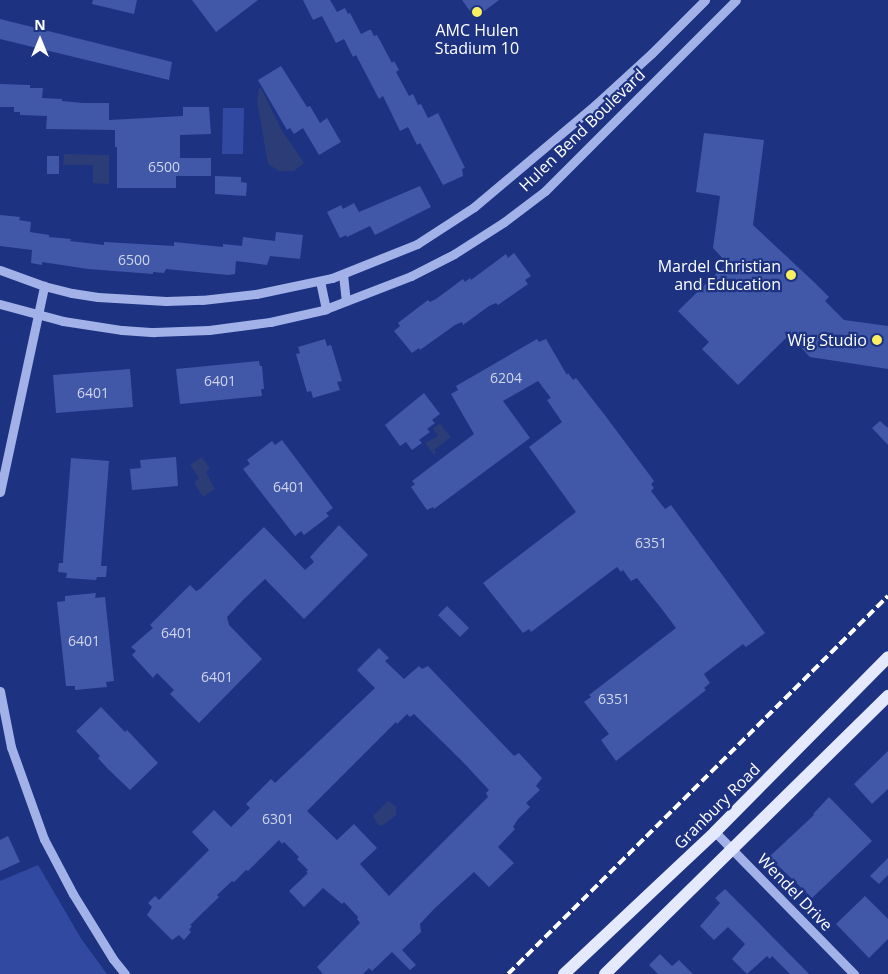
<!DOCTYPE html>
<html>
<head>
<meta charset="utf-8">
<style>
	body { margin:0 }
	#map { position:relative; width:888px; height:974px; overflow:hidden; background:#1d3281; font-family:"Open Sans",sans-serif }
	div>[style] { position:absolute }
	.green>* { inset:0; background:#3149a0 }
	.water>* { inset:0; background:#2c3c77 }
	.building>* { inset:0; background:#4158a9 }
	.minor>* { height:9px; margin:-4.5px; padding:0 4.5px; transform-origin:4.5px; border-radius:4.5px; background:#a2b2e9 }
	.major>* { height:12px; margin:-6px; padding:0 6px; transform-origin:6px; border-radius:6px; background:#e5e9fe }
	.rail>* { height:4px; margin-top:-2px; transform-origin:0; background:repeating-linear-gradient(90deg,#fff 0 9px,transparent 0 13px) }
	.dots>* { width:14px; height:14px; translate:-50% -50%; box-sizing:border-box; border:2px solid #1d3281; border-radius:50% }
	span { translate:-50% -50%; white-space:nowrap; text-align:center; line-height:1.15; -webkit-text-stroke:4.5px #1d3281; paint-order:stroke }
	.number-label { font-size:14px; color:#d0d5ea }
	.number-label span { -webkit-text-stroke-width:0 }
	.poi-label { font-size:16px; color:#fff }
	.right { translate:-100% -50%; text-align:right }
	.street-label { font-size:16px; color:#fff }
	.north { position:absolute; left:15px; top:15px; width:50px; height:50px; -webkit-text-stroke:4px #1d3281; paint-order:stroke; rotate:0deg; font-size:14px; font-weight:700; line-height:20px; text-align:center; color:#fff }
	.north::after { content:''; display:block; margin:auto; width:18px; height:22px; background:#fff; clip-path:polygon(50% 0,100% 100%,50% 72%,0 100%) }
</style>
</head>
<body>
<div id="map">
	<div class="green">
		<div style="clip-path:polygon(223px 108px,244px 108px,243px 154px,222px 154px)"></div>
		<div style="clip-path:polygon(38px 865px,82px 940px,107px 974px,0 974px,0 881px)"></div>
	</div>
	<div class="water">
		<div style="clip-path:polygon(259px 88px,261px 88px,281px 129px,304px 163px,294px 171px,279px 171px,268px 164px,257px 101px)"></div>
		<div style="clip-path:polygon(64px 154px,109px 155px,109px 184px,93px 183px,93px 165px,63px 165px)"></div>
		<div style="clip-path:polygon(440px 424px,451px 437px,434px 450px,436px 452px,434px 455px,425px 443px,438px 436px,433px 428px)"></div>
		<div style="clip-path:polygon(202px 457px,210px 469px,206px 472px,215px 489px,203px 497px,194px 483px,199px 478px,190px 465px)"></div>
		<div style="clip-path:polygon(388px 801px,396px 806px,396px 815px,382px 826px,378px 825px,373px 816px)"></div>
	</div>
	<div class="building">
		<div style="clip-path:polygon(93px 0,137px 0,134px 14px,92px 4px)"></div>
		<div style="clip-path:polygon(192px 0,258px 0,216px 32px)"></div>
		<div style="clip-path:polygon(303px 0,330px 0,337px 12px,345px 8px,348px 14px,350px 13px,361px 34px,369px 30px,371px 30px,374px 36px,377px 35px,392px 63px,394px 61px,399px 70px,396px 72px,409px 96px,413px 94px,418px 105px,421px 104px,428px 118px,438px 113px,465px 168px,462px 169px,463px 176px,443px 185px,420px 143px,417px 145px,408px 127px,400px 131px,383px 96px,379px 99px,356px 55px,353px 57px,344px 39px,336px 43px,322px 16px,313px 20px)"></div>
		<div style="clip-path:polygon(462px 0,499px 0,475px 18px)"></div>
		<div style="clip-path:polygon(0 19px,172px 62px,169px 80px,0 39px)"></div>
		<div style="clip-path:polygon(281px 66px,307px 107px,310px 106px,320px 123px,327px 118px,341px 142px,319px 155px,303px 128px,294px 134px,290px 128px,287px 130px,258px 80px)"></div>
		<div style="clip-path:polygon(0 84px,30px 85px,30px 88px,43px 88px,42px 98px,62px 99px,62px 101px,83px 103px,109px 103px,109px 120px,183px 116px,183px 107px,209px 107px,211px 134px,180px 135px,180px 158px,211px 158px,211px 176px,176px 176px,176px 188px,117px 188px,117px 147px,115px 147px,115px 130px,46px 129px,47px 116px,20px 115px,20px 112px,14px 112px,14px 107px,0 107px)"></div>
		<div style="clip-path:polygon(704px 133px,764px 140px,753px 225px,816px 284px,829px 297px,825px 301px,844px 320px,888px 326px,888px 369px,810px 357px,789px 335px,738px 385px,702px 349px,709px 342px,678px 311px,727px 263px,713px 248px,720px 196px,696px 192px)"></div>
		<div style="clip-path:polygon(47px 156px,59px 156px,59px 174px,47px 174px)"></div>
		<div style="clip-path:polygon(215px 176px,241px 177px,241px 182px,247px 183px,246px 196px,215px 194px)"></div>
		<div style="clip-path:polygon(420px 186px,431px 207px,375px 235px,370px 226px,347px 237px,346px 235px,340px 238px,327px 212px,341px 205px,343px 209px,354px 203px,359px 212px)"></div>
		<div style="clip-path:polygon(0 215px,20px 217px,19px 220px,31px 222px,30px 232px,49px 235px,49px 237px,71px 239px,70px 241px,104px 245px,104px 242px,174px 246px,174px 242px,223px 247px,223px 244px,242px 246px,243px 237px,275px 241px,276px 232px,303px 235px,300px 259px,270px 256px,267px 265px,236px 261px,235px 274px,228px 275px,166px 269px,164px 273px,153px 272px,153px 274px,88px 269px,42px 262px,42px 265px,31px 263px,32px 250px,0 246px)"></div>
		<div style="clip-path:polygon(514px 253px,531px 276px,525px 280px,528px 284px,498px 305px,496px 303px,489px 306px,463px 325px,462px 322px,455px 325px,420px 350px,419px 348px,412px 353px,394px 331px,400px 326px,398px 323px,428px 300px,430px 302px,436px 299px,463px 279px,465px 282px,470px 278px,471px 280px,506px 254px,508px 258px)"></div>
		<div style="clip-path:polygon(325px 339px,327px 346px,331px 345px,342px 381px,337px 382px,340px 390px,313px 398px,311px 391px,307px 392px,296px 354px,300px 353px,298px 347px)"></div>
		<div style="clip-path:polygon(537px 339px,539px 342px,546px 339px,567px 375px,568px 373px,573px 380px,576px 378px,607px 418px,654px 481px,651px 484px,654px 488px,651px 491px,665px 509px,671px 505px,765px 633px,746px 647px,743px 644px,704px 674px,710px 683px,704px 688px,706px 690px,616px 761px,601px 740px,609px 734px,584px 702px,591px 697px,589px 695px,676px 628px,661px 608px,637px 578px,631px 581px,623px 570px,621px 572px,617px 567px,531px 632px,529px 629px,523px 633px,483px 583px,576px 512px,529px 447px,562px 422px,547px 400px,551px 398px,538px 381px,503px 401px,530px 438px,434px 509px,433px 507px,427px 510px,411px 487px,415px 484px,412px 481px,474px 434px,451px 394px,458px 390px,456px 386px)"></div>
		<div style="clip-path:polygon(259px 361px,260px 366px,262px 366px,264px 389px,261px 389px,262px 396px,180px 404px,176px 369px)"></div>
		<div style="clip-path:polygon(130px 369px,133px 407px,56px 413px,53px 375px)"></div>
		<div style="clip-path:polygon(424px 393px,440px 414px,432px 420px,435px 423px,427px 429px,430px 432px,419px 440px,422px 443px,412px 450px,406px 442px,400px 446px,385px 425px)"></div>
		<div style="clip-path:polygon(880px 421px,888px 428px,888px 445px,872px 428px)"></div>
		<div style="clip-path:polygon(282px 440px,333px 508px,326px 513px,329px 516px,304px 535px,301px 531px,295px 536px,243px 469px,250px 464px,247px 460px,272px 441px,275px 445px)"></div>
		<div style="clip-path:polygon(176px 457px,178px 486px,132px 490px,130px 469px,141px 468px,140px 460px)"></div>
		<div style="clip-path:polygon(71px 458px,109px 461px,101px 566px,107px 566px,106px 577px,97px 577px,96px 580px,66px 578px,67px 573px,58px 572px,59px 563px,63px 563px,63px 560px)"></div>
		<div style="clip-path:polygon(339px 525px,368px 555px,304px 619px,265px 579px,243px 600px,227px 617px,229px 625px,262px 659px,199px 723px,170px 694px,174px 690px,157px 673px,153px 678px,132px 655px,136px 651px,131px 647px,153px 628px,150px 625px,190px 585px,196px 591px,200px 589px,264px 527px,305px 570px,314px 562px,310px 557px)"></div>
		<div style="clip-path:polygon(96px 593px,95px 598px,105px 597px,114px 681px,106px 682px,107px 687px,75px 690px,75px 686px,66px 686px,57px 602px,65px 601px,65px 596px)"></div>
		<div style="clip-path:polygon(447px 606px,469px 628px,460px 637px,438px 615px)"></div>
		<div style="clip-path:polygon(evenodd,379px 648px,389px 658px,385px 661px,404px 679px,419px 666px,422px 669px,428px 666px,514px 756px,519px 753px,542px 778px,536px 786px,540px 790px,526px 803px,530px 807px,518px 819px,513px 827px,515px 829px,498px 847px,514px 863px,489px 887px,474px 872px,434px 909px,420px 924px,421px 932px,402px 950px,416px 965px,410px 970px,392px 952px,372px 971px,369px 968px,363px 974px,323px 974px,317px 967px,360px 923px,357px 919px,358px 917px,344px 902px,342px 904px,323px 888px,304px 907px,289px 891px,308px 873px,306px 872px,308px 870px,297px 859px,299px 857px,284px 842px,282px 844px,279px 840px,248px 871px,246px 870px,234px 882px,232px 881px,217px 895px,219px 897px,190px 925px,192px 926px,189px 930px,191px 932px,184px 940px,179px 935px,172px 940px,147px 915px,152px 907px,148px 903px,155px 896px,159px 900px,209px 850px,192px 832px,214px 810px,231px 827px,250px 808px,246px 804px,271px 779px,275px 783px,375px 688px,357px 670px,379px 648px,407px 714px,410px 717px,414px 714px,462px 761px,489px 790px,486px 793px,488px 797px,389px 896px,360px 864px,377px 848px,354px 824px,337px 840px,307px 811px,396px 722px,397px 724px,407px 714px)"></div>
		<div style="clip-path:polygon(101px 707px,125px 732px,127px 730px,158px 763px,130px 790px,107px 768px,98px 758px,100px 756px,76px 731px)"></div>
		<div style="clip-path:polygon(888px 751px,888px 789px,872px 804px,854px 784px)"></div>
		<div style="clip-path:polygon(829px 797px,872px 841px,812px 898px,769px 857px,814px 815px,813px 814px)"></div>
		<div style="clip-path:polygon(8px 836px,20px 862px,0 871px,0 840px)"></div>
		<div style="clip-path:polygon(888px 858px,888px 875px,879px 884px,870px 876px)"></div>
		<div style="clip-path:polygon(725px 889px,750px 914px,809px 974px,790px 974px,772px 956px,770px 959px,767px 956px,747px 974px,732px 959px,745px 944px,728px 927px,714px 940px,700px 926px,720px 903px,715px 898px)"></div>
		<div style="clip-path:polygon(865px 896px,888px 919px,888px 939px,869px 958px,836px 924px)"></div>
		<div style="clip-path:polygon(660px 954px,672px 966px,679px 960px,693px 974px,658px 974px,649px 965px)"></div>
	</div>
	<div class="minor">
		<div style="left:0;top:270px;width:47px;rotate:20deg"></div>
		<div style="left:44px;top:286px;width:29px;rotate:14deg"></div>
		<div style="left:72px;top:293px;width:26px;rotate:9deg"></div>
		<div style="left:98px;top:297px;width:68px;rotate:3.4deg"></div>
		<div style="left:166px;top:301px;width:36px;rotate:-2deg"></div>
		<div style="left:202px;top:300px;width:54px;rotate:-6.3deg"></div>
		<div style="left:256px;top:294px;width:78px;rotate:-11.9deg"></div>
		<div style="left:332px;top:278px;width:92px;rotate:-21.8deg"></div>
		<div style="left:417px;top:244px;width:68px;rotate:-33deg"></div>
		<div style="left:474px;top:207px;width:158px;rotate:-40.1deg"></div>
		<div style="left:595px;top:105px;width:77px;rotate:-42.4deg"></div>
		<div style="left:652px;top:53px;width:75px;rotate:-45deg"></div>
		<div style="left:343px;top:274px;width:27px;rotate:84deg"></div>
		<div style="left:320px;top:281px;width:29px;rotate:78deg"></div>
		<div style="left:0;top:304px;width:65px;rotate:15.1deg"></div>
		<div style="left:63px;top:321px;width:60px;rotate:8.7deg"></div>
		<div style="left:122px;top:330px;width:32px;rotate:4deg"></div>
		<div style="left:154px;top:332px;width:55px;rotate:-2.1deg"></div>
		<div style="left:209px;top:330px;width:62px;rotate:-7.5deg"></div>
		<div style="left:270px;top:322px;width:54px;rotate:-12.8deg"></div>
		<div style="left:323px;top:310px;width:94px;rotate:-21.1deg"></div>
		<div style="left:411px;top:276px;width:48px;rotate:-27.1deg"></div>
		<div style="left:454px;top:254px;width:59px;rotate:-32.6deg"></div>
		<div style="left:504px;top:222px;width:51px;rotate:-37.1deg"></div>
		<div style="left:545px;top:191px;width:270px;rotate:-45deg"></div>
		<div style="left:0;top:492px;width:211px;rotate:-77.9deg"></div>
		<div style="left:0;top:691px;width:57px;rotate:78.9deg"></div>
		<div style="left:11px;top:747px;width:98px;rotate:70.3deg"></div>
		<div style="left:44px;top:839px;width:62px;rotate:62.2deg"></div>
		<div style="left:73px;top:894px;width:76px;rotate:58.4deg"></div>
		<div style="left:113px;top:959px;width:19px;rotate:51deg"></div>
		<div style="left:715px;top:832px;width:199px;rotate:45.6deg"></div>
	</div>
	<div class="major">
		<div style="left:564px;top:974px;width:207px;rotate:-43.2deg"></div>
		<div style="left:715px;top:832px;width:246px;rotate:-45.3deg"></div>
		<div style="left:605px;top:974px;width:397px;rotate:-44.5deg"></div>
	</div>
	<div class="rail">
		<div style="left:508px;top:974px;width:536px;rotate:-44.85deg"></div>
	</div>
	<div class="dots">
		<div style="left:477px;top:12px;background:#f9ef61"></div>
		<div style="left:791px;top:275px;background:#f9ef61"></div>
		<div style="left:877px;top:340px;background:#f9ef61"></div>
	</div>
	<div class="number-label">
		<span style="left:164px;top:167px">6500</span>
		<span style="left:134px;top:260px">6500</span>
		<span style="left:506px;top:378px">6204</span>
		<span style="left:220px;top:381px">6401</span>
		<span style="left:93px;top:393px">6401</span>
		<span style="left:289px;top:487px">6401</span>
		<span style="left:651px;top:543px">6351</span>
		<span style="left:177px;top:633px">6401</span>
		<span style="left:84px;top:641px">6401</span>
		<span style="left:217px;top:677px">6401</span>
		<span style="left:614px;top:699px">6351</span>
		<span style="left:278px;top:819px">6301</span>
	</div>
	<div class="poi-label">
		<span style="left:477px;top:39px">AMC Hulen<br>Stadium 10</span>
		<span class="right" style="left:781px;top:275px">Mardel Christian<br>and Education</span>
		<span class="right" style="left:867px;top:340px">Wig Studio</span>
	</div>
	<div class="street-label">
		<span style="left:582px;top:130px;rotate:-44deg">Hulen Bend Boulevard</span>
		<span style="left:717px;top:806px;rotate:-45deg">Granbury Road</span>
		<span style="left:795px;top:892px;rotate:46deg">Wendel Drive</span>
	</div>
	<div class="north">N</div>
</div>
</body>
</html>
